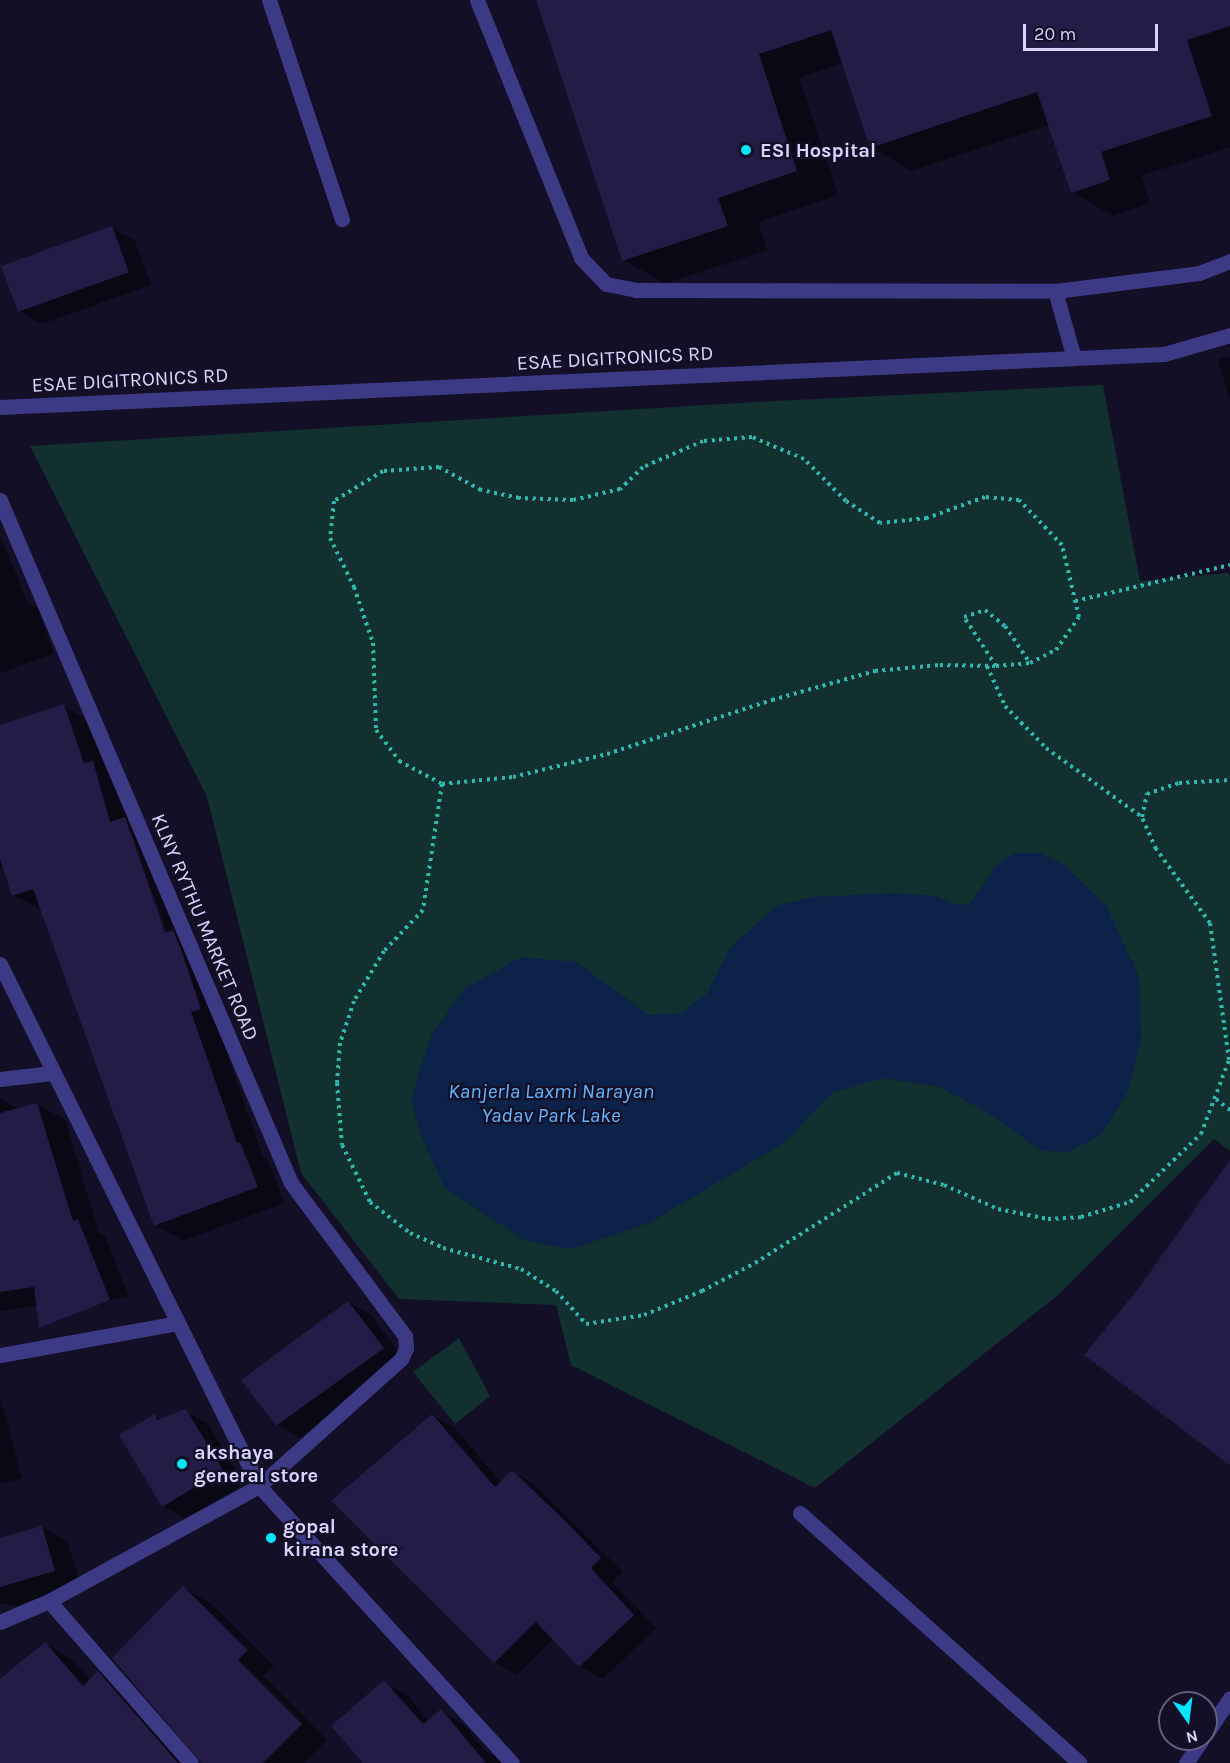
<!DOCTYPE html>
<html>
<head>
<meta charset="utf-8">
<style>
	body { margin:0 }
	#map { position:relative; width:1230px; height:1763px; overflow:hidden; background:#130f26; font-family:Karla,sans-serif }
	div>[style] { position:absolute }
	.green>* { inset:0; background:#12302f }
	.water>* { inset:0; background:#0c2248 }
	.shadow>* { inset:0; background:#0007 }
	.building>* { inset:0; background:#241b47 }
	.path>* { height:4px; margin-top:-2px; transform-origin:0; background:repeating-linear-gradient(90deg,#2fb8b0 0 3px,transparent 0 7.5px) }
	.lane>* { height:15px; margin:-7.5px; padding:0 7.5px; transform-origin:7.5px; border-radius:7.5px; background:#3d3a85 }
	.street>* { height:15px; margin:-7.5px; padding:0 7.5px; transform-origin:7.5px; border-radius:7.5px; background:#3d3a85 }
	.dots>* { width:16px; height:16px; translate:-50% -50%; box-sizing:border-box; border:3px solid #130f26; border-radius:50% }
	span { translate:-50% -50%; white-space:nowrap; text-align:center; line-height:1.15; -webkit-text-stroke:4.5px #130f26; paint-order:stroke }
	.poi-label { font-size:20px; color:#d9d4ff; font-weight:700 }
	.left { translate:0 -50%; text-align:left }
	.street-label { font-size:20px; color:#d9d4ff }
	.water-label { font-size:21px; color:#62b6ff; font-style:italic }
	.north { position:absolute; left:1158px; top:1691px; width:60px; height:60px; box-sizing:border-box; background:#130f26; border:2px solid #625e7d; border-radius:50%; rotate:166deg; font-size:16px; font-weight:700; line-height:24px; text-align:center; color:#d9d4ff }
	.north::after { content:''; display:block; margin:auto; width:21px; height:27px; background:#00e5ff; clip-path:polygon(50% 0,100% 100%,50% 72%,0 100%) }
	.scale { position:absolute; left:1023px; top:24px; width:135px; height:27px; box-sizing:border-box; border:3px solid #d9d4ff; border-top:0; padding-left:8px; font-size:18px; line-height:21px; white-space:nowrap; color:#d9d4ff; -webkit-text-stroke:4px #130f26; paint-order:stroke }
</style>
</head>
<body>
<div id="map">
	<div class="green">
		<div style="clip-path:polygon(1103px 385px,1140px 581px,1228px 573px,1230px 576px,1230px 1151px,1214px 1139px,1058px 1295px,815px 1488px,571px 1365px,556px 1305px,399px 1299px,301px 1173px,207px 797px,30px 446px,774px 401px)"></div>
		<div style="clip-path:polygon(459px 1338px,490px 1396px,455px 1424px,413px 1372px)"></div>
	</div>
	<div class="water">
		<div style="clip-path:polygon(1016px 853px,1040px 853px,1064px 865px,1106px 905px,1139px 977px,1141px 1040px,1128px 1091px,1101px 1135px,1068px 1152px,1042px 1151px,986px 1112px,940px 1087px,882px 1078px,832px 1093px,784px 1143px,649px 1223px,572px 1249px,526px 1241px,445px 1188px,420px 1134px,411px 1099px,431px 1036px,464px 989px,521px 957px,576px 962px,649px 1015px,682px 1013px,707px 993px,730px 948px,776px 906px,813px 897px,894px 893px,937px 896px,954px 904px,969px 905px,999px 862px)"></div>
	</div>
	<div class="shadow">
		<div style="clip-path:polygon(537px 0,1230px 0,1230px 147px,1141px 176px,1150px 203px,1113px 216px,1072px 192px,1050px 125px,912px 171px,871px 147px,843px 63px,799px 78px,838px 195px,758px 222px,768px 250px,665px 284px,624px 260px)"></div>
		<div style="clip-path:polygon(112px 228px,135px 241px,151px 285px,42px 324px,19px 311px)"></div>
		<div style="clip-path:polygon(1230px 356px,1230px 400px,1218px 360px)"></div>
		<div style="clip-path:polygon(0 536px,28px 603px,38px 609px,54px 654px,0 673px)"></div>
		<div style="clip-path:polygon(evenodd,63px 706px,91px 722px,133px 824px,152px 835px,189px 941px,200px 948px,211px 972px,228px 1024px,218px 1028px,263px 1157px,268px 1160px,284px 1203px,183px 1241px,156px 1225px,42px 910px,13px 895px,4px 868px,0 869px,0 726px,63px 706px,128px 832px,131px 832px,169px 939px,166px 940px,128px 832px)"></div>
		<div style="clip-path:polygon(0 1099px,19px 1109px,37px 1104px,65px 1120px,99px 1233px,105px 1236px,129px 1297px,64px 1308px,56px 1303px,0 1311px)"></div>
		<div style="clip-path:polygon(348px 1302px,371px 1315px,405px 1361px,299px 1438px,277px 1425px)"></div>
		<div style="clip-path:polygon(0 1397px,22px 1478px,0 1484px)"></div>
		<div style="clip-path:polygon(186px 1411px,208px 1424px,244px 1484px,186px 1519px,163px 1506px,155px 1416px,162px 1420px)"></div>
		<div style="clip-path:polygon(432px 1415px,455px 1428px,502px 1483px,513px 1472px,535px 1485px,623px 1572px,612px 1582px,656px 1628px,603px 1679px,580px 1666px,554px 1639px,517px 1675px,494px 1662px,333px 1501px)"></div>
		<div style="clip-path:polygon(42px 1527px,68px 1542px,81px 1586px,14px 1606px,0 1603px,0 1540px)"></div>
		<div style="clip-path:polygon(183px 1587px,210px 1603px,274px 1666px,263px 1676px,327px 1740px,304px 1763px,200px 1763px)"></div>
		<div style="clip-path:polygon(45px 1644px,72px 1659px,91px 1681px,98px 1673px,125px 1689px,190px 1763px,0 1763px,0 1680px)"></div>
		<div style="clip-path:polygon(384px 1682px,407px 1695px,429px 1721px,441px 1711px,463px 1724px,486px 1751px,507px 1763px,365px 1763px)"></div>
	</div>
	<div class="building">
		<div style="clip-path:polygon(536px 0,1230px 0,1230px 26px,1187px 40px,1212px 116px,1101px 152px,1110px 180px,1071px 193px,1037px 92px,870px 148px,831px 30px,759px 54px,797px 171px,718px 198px,728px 226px,622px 261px)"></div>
		<div style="clip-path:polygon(112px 226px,129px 272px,18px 312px,1px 266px)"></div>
		<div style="clip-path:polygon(64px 704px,84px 763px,93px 761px,110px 822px,125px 817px,165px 933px,173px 930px,183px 955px,201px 1009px,191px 1012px,237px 1143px,240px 1142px,258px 1187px,154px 1226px,33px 889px,12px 896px,0 859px,0 725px)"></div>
		<div style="clip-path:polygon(37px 1103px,73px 1221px,78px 1219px,110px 1300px,39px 1328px,34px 1287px,0 1292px,0 1113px)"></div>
		<div style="clip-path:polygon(1230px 1160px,1230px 1465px,1084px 1355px,1138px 1289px)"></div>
		<div style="clip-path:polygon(348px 1301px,384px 1348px,276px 1426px,241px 1380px)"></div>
		<div style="clip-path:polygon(186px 1409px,223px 1470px,162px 1507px,119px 1435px,155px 1414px,157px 1420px)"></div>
		<div style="clip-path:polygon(432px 1414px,495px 1487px,512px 1470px,564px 1520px,601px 1558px,591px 1568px,634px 1615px,579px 1667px,536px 1622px,494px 1663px,331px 1501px)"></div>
		<div style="clip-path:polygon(42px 1526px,55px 1571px,0 1587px,0 1538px)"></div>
		<div style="clip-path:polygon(183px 1586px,248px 1650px,238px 1660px,302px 1724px,263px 1763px,201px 1763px,112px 1658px)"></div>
		<div style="clip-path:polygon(45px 1642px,83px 1686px,98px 1671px,178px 1763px,0 1763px,0 1679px)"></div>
		<div style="clip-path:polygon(384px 1680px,423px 1724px,441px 1709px,486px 1763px,363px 1763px,331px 1726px)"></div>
	</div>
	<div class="path">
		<div style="left:1075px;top:601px;width:159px;rotate:-13.1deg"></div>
		<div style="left:987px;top:666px;width:44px;rotate:65.8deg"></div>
		<div style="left:1005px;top:706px;width:59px;rotate:45.7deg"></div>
		<div style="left:1046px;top:748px;width:118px;rotate:35.7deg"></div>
		<div style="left:996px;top:666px;width:59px;rotate:-123.1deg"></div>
		<div style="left:964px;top:617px;width:22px;rotate:-18deg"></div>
		<div style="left:985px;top:610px;width:26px;rotate:39deg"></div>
		<div style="left:1005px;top:626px;width:45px;rotate:56deg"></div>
		<div style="left:1030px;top:663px;width:29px;rotate:-27deg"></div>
		<div style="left:1056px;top:650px;width:40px;rotate:-55.1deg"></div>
		<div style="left:1079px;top:617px;width:74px;rotate:-103.3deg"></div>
		<div style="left:1062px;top:545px;width:62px;rotate:-133.7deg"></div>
		<div style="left:1019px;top:500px;width:34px;rotate:-175deg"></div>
		<div style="left:985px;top:497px;width:62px;rotate:160.1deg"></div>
		<div style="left:927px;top:518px;width:47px;rotate:173.9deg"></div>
		<div style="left:880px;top:523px;width:40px;rotate:-147.1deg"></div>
		<div style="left:846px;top:501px;width:59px;rotate:-135deg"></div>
		<div style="left:804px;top:459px;width:56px;rotate:-157.1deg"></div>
		<div style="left:752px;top:437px;width:49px;rotate:175.3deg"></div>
		<div style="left:703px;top:441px;width:65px;rotate:156.6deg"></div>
		<div style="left:643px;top:467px;width:32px;rotate:136deg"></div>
		<div style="left:620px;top:489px;width:48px;rotate:166.8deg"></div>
		<div style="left:573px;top:500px;width:54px;rotate:-177.9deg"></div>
		<div style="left:519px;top:498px;width:39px;rotate:-168deg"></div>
		<div style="left:481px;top:490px;width:48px;rotate:-151.3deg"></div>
		<div style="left:439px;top:467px;width:56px;rotate:175.9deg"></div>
		<div style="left:383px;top:471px;width:57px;rotate:148.5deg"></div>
		<div style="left:334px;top:501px;width:37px;rotate:96deg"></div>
		<div style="left:330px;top:538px;width:55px;rotate:63.9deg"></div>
		<div style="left:354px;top:587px;width:59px;rotate:71.3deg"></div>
		<div style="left:373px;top:643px;width:87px;rotate:88deg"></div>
		<div style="left:376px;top:730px;width:39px;rotate:53deg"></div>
		<div style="left:399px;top:761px;width:49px;rotate:28.1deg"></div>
		<div style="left:442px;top:784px;width:71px;rotate:-5.6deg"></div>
		<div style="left:513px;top:777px;width:97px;rotate:-13.7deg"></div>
		<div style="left:607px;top:754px;width:174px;rotate:-18.1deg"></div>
		<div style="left:772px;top:700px;width:107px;rotate:-15.7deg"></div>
		<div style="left:875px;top:671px;width:65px;rotate:-5.3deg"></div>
		<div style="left:940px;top:665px;width:56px;rotate:1deg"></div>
		<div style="left:996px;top:666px;width:34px;rotate:-5deg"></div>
		<div style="left:442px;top:784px;width:127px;rotate:98.6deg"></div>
		<div style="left:423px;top:910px;width:57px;rotate:133.6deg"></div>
		<div style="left:384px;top:951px;width:58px;rotate:121deg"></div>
		<div style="left:354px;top:1001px;width:44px;rotate:108.4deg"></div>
		<div style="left:340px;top:1043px;width:40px;rotate:94.3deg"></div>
		<div style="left:337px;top:1083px;width:62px;rotate:85.4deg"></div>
		<div style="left:342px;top:1145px;width:64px;rotate:63.8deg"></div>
		<div style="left:370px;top:1202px;width:51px;rotate:37.8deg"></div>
		<div style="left:410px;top:1233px;width:36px;rotate:24deg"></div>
		<div style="left:443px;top:1248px;width:81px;rotate:15.1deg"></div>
		<div style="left:521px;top:1269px;width:41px;rotate:32.2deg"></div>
		<div style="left:556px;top:1291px;width:45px;rotate:47.7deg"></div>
		<div style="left:586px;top:1324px;width:59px;rotate:-8.8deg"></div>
		<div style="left:644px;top:1315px;width:63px;rotate:-22.5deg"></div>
		<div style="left:702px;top:1291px;width:60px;rotate:-27.8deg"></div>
		<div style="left:755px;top:1263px;width:168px;rotate:-32.4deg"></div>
		<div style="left:897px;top:1173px;width:49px;rotate:14.3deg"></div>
		<div style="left:944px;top:1185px;width:59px;rotate:24deg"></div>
		<div style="left:998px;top:1209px;width:51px;rotate:11.3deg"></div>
		<div style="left:1048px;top:1219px;width:33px;rotate:-3deg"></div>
		<div style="left:1081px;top:1217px;width:51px;rotate:-17deg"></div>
		<div style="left:1130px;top:1202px;width:98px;rotate:-43.8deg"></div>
		<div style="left:1201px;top:1134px;width:79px;rotate:-69.3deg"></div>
		<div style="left:1229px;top:1060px;width:138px;rotate:-97.9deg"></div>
		<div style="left:1210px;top:923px;width:92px;rotate:-126.1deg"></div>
		<div style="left:1156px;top:849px;width:35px;rotate:-114deg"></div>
		<div style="left:1142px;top:817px;width:24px;rotate:-78deg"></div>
		<div style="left:1147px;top:794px;width:34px;rotate:-19deg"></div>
		<div style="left:1179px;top:783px;width:51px;rotate:-3.4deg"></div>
		<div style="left:1216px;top:1099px;width:18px;rotate:38deg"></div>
	</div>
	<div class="lane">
		<div style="left:269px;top:0;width:231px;rotate:71.6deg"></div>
		<div style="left:477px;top:0;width:278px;rotate:68deg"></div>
		<div style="left:581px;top:258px;width:36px;rotate:46deg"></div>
		<div style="left:606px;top:284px;width:31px;rotate:11deg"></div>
		<div style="left:636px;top:290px;width:419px;rotate:0.1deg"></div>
		<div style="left:1055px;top:291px;width:70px;rotate:74.2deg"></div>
		<div style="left:1055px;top:291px;width:145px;rotate:-7.1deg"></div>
		<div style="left:1199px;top:273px;width:33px;rotate:-21deg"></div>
	</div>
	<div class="street">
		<div style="left:0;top:407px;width:1165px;rotate:-2.61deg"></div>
		<div style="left:1164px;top:354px;width:69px;rotate:-16.1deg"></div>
		<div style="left:0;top:500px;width:742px;rotate:66.92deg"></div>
		<div style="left:291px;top:1183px;width:191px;rotate:53.3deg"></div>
		<div style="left:405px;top:1336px;width:12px;rotate:85deg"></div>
		<div style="left:406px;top:1348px;width:12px;rotate:114deg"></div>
		<div style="left:401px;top:1359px;width:191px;rotate:138.2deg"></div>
		<div style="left:259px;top:1486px;width:239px;rotate:151.3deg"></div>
		<div style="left:49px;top:1601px;width:53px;rotate:156.8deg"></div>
		<div style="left:0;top:964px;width:583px;rotate:63.61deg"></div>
		<div style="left:259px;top:1486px;width:375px;rotate:47.6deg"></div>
		<div style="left:0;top:1079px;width:52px;rotate:-6.6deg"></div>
		<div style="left:0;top:1355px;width:180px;rotate:-10.2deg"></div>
		<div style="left:800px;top:1513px;width:375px;rotate:41.8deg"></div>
		<div style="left:49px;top:1601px;width:215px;rotate:48.8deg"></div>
		<div style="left:1206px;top:1734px;width:43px;rotate:-56.3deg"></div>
		<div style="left:1186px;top:1763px;width:29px;rotate:-56deg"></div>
	</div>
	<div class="dots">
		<div style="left:746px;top:150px;background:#00e5ff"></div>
		<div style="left:182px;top:1464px;background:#00e5ff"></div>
		<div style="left:271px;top:1538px;background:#00e5ff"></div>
	</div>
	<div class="poi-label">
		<span class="left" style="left:760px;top:150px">ESI Hospital</span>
		<span class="left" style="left:194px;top:1464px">akshaya<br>general store</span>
		<span class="left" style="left:283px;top:1538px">gopal<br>kirana store</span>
	</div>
	<div class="street-label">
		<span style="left:615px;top:358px;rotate:-3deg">ESAE DIGITRONICS RD</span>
		<span style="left:130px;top:380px;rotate:-3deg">ESAE DIGITRONICS RD</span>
		<span style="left:205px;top:927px;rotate:67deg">KLNY RYTHU MARKET ROAD</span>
	</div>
	<div class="water-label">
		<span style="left:551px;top:1103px">Kanjerla Laxmi Narayan<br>Yadav Park Lake</span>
	</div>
	<div class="north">N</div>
	<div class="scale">20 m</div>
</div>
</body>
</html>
